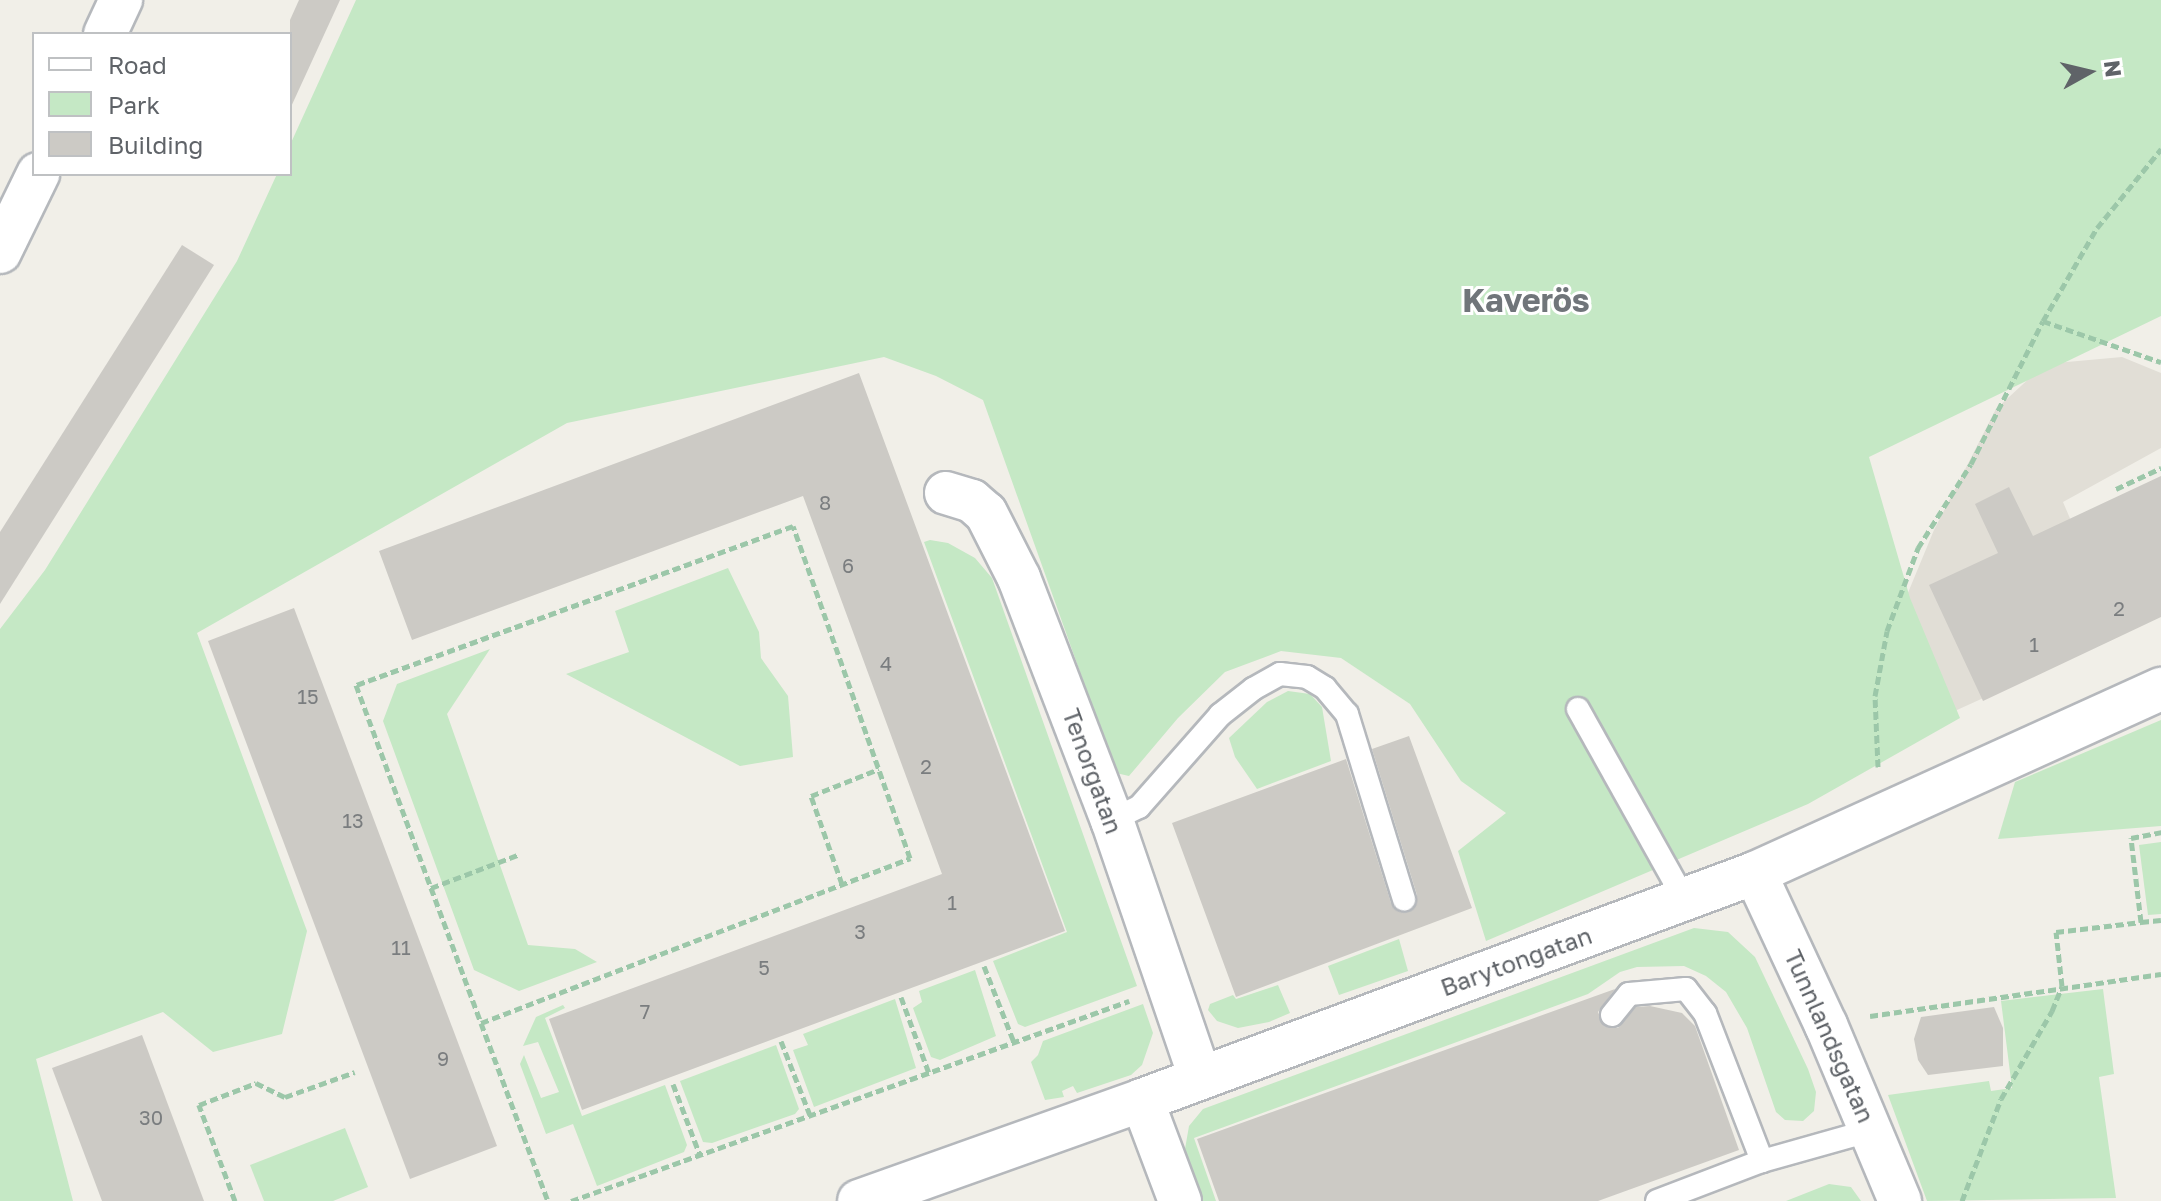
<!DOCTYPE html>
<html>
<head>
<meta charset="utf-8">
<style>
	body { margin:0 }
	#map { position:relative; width:2161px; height:1201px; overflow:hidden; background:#f1efe8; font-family:"Golos Text",sans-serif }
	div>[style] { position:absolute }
	.education>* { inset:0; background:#e1ded6 }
	.green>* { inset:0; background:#c5e8c5 }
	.building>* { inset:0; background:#cccac5 }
	.path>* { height:5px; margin-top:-2.5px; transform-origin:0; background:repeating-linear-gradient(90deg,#9cc7a9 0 8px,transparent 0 12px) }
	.roads { filter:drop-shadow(2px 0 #b5b8bc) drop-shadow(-2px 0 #b5b8bc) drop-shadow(0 2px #b5b8bc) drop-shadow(0 -2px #b5b8bc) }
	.service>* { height:22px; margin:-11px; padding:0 11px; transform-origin:11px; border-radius:11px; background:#fff }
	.minor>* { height:42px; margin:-21px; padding:0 21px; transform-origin:21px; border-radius:21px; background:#fff }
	span { translate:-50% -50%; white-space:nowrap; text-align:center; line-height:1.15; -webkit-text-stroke:6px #fff; paint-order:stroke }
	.number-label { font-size:20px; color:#7a7d7f }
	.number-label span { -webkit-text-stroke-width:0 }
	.street-label { font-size:24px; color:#5f6368 }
	.district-label { font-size:32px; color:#70757a; font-weight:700 }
	.legend { position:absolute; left:32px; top:32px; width:260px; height:144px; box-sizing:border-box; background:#fff; border:2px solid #bfc1c3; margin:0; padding:10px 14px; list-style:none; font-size:24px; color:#5f6368 }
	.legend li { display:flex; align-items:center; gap:16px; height:40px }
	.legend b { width:40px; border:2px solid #bfc1c3 }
	.north { position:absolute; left:2049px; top:32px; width:80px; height:80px; -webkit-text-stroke:6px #fff; paint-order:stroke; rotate:82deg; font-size:22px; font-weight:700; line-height:32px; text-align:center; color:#5f6368 }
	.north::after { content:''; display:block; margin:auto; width:28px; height:36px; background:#5f6368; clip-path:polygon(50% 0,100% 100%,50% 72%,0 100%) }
</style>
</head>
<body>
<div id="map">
	<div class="education">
		<div style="clip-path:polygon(2122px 357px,2161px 373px,2161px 448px,2063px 502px,2120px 636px,1902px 735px,1900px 612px,1934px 530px,1996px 409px,2045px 364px)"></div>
	</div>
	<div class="green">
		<div style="clip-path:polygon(356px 0,2161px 0,2161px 316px,1869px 457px,1910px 598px,1960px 718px,1808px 804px,1486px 941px,1458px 851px,1506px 813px,1461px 781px,1410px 704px,1341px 658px,1281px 651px,1225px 672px,1178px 718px,1129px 776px,1116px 773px,983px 400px,936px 376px,884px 357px,567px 423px,197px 633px,307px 931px,282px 1034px,213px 1052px,163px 1012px,36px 1059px,73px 1201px,0 1201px,0 629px,45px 570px,237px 261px,277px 174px,290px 174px,290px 145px)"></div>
		<div style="clip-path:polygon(930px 540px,948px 543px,975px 558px,992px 578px,1137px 986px,1025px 1027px,1018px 1024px,993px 961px,1067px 932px,924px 542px)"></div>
		<div style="clip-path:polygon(728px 568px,759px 632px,761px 658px,788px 696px,793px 757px,740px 766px,566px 674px,629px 652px,615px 611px)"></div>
		<div style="clip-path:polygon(490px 649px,447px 714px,528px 945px,575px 949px,597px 962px,519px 991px,474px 970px,383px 721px,397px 684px)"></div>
		<div style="clip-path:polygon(1288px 691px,1310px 694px,1322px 707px,1331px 761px,1257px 789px,1235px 757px,1229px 738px,1267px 702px)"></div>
		<div style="clip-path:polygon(2161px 720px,2161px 826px,1998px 839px,2015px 782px)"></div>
		<div style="clip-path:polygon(2161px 842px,2161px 914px,2148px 915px,2139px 845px)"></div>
		<div style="clip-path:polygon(1694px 928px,1728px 932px,1755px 957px,1808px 1069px,1816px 1092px,1814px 1111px,1803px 1121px,1785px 1120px,1776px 1112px,1747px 1028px,1726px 992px,1706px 976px,1684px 966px,1637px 967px,1620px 972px,1588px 994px,1194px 1138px,1216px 1201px,1202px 1201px,1185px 1149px,1189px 1126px,1203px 1109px)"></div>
		<div style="clip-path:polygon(1399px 939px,1408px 971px,1339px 995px,1328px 966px)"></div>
		<div style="clip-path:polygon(975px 970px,996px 1036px,940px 1060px,931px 1057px,913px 1008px,922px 1002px,919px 991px)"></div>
		<div style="clip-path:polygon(1278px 985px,1290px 1013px,1269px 1022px,1238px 1028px,1217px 1021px,1208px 1010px,1210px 1004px,1233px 995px,1236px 999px)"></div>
		<div style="clip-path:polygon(2103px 989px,2114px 1074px,2099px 1077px,2116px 1198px,1927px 1201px,1888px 1095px,1989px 1081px,1991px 1091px,2012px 1088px,2001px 1001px)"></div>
		<div style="clip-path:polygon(895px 999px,916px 1068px,814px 1107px,793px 1050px,808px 1045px,803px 1034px)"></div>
		<div style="clip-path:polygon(1143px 1004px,1153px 1033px,1142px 1065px,1131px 1075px,1077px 1093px,1073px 1086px,1062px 1091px,1064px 1097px,1045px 1100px,1031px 1062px,1038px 1055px,1043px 1041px)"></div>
		<div style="clip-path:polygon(563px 1005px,565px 1008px,545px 1018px,582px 1116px,665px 1085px,687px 1145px,684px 1152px,597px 1186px,573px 1124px,546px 1134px,520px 1064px,524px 1055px,541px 1098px,559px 1092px,538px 1042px,523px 1046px,536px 1017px)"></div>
		<div style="clip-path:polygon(776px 1045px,799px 1109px,795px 1114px,712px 1143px,703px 1142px,680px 1081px)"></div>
		<div style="clip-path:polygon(345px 1128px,368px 1187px,333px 1201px,264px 1201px,250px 1165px)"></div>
		<div style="clip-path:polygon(1829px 1184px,1851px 1187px,1861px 1201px,1786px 1201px)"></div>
	</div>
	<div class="building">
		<div style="clip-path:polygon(299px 0,340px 0,290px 109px,290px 20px)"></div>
		<div style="clip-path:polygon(182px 245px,214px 265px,0 604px,0 532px)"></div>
		<div style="clip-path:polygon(859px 373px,1065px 931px,582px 1110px,549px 1019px,942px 874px,803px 496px,412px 640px,379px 551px)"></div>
		<div style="clip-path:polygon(2161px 476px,2161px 617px,1983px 701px,1929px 585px,1998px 553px,1975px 504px,2009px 487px,2033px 536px)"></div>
		<div style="clip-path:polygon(294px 608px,497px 1146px,410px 1179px,208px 641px)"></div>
		<div style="clip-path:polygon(1409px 736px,1472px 908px,1236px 997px,1172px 823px,1346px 759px,1391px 903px,1400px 912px,1409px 912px,1417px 903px,1417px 895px,1372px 749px)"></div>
		<div style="clip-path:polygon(1615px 989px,1598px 1012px,1604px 1026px,1618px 1028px,1636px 1007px,1650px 1006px,1682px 1013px,1695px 1026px,1739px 1150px,1598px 1201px,1219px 1201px,1197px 1139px)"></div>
		<div style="clip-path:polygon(1994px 1007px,2003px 1028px,2003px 1066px,1928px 1075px,1918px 1060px,1914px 1039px,1921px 1017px)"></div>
		<div style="clip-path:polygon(142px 1035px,204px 1201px,102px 1201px,52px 1068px)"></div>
	</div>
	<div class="path">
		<div style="left:2043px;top:321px;width:125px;rotate:19.2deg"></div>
		<div style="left:2116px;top:489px;width:50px;rotate:-25deg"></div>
		<div style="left:1878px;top:767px;width:71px;rotate:-92.4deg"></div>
		<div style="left:1875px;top:696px;width:66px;rotate:-79.5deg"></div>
		<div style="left:1887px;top:631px;width:89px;rotate:-69.5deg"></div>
		<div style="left:1918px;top:548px;width:99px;rotate:-57.8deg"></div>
		<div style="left:1971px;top:464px;width:160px;rotate:-63.3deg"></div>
		<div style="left:2043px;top:321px;width:108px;rotate:-59.9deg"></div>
		<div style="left:2097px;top:228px;width:102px;rotate:-51deg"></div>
		<div style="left:842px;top:884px;width:93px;rotate:-109.4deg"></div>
		<div style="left:811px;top:796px;width:73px;rotate:-21.7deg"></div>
		<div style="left:431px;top:888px;width:95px;rotate:-20.9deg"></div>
		<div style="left:2141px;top:922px;width:20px;rotate:-6deg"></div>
		<div style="left:984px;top:966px;width:82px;rotate:68.5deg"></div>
		<div style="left:901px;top:997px;width:81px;rotate:69.8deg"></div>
		<div style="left:1870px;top:1016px;width:294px;rotate:-8.2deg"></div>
		<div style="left:481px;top:1023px;width:460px;rotate:-21deg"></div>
		<div style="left:910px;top:858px;width:352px;rotate:-109.4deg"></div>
		<div style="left:793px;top:526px;width:465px;rotate:160deg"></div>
		<div style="left:356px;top:685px;width:360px;rotate:69.7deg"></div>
		<div style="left:481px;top:1023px;width:190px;rotate:69.4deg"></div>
		<div style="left:781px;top:1041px;width:79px;rotate:68.6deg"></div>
		<div style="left:673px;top:1084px;width:76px;rotate:69.2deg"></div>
		<div style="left:235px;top:1201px;width:103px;rotate:-110.6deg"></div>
		<div style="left:199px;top:1105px;width:61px;rotate:-21.1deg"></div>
		<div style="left:256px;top:1083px;width:32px;rotate:26deg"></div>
		<div style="left:285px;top:1097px;width:74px;rotate:-19.7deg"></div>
		<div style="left:571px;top:1201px;width:593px;rotate:-19.72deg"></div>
		<div style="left:1962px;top:1201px;width:109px;rotate:-69.1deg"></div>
		<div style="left:2001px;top:1099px;width:102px;rotate:-59.9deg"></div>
		<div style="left:2052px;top:1011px;width:27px;rotate:-68deg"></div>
		<div style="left:2062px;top:986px;width:54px;rotate:-96.3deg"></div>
		<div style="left:2056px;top:932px;width:86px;rotate:-6.7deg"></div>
		<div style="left:2141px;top:922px;width:85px;rotate:-96.8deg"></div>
		<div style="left:2131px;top:838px;width:31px;rotate:-11deg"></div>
	</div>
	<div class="roads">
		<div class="service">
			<div style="left:1578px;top:709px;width:218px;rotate:60.8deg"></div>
			<div style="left:1112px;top:820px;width:30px;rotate:-26deg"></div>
			<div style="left:1139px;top:807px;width:123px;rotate:-48.6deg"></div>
			<div style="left:1220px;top:715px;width:42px;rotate:-38.2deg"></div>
			<div style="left:1253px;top:689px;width:31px;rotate:-29deg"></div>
			<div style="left:1280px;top:674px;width:27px;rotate:6deg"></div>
			<div style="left:1307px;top:677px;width:21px;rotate:31deg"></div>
			<div style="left:1325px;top:688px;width:34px;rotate:50deg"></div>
			<div style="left:1347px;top:714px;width:194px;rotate:72.9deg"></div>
			<div style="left:1612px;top:1015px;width:27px;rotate:-51deg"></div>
			<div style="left:1629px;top:994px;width:57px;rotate:-5deg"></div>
			<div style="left:1686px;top:989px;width:31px;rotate:52deg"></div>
			<div style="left:1705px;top:1013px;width:159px;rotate:68.9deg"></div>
			<div style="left:1657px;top:1201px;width:112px;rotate:-20.9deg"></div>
			<div style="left:1762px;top:1161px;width:114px;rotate:-15.7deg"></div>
		</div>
		<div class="minor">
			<div style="left:105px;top:34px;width:38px;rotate:-65deg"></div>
			<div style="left:0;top:252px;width:87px;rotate:-64deg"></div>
			<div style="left:946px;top:493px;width:27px;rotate:17deg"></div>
			<div style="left:972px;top:501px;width:18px;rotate:41deg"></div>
			<div style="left:986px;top:513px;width:73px;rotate:63.1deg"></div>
			<div style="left:1019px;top:578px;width:259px;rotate:69deg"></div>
			<div style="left:1112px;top:820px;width:272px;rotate:71.1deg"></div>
			<div style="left:1755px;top:873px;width:168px;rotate:65deg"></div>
			<div style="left:1826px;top:1025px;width:191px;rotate:67.2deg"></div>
			<div style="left:1142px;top:1100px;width:108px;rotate:69.4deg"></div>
			<div style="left:859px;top:1201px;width:300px;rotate:-19.6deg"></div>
			<div style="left:1142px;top:1100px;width:654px;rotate:-20.32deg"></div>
			<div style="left:1755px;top:873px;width:446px;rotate:-24.4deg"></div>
		</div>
	</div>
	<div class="number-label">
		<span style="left:825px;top:502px">8</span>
		<span style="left:848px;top:565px">6</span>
		<span style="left:2119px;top:608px">2</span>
		<span style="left:2034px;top:644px">1</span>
		<span style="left:886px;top:663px">4</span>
		<span style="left:308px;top:696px">15</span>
		<span style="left:926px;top:766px">2</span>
		<span style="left:353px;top:820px">13</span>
		<span style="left:952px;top:902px">1</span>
		<span style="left:860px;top:931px">3</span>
		<span style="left:401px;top:947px">11</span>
		<span style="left:764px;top:967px">5</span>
		<span style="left:645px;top:1011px">7</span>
		<span style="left:443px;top:1058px">9</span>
		<span style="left:151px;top:1117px">30</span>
	</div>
	<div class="street-label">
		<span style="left:1093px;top:771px;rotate:70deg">Tenorgatan</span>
		<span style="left:1516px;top:961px;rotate:-20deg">Barytongatan</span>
		<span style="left:1830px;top:1036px;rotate:66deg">Tunnlandsgatan</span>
	</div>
	<div class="district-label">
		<span style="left:1526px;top:300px">Kaverös</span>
	</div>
	<ul class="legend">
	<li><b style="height:10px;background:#fff"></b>Road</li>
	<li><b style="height:22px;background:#c5e8c5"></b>Park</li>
	<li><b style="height:22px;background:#cccac5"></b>Building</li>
	</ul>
	<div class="north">N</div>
</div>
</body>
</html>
